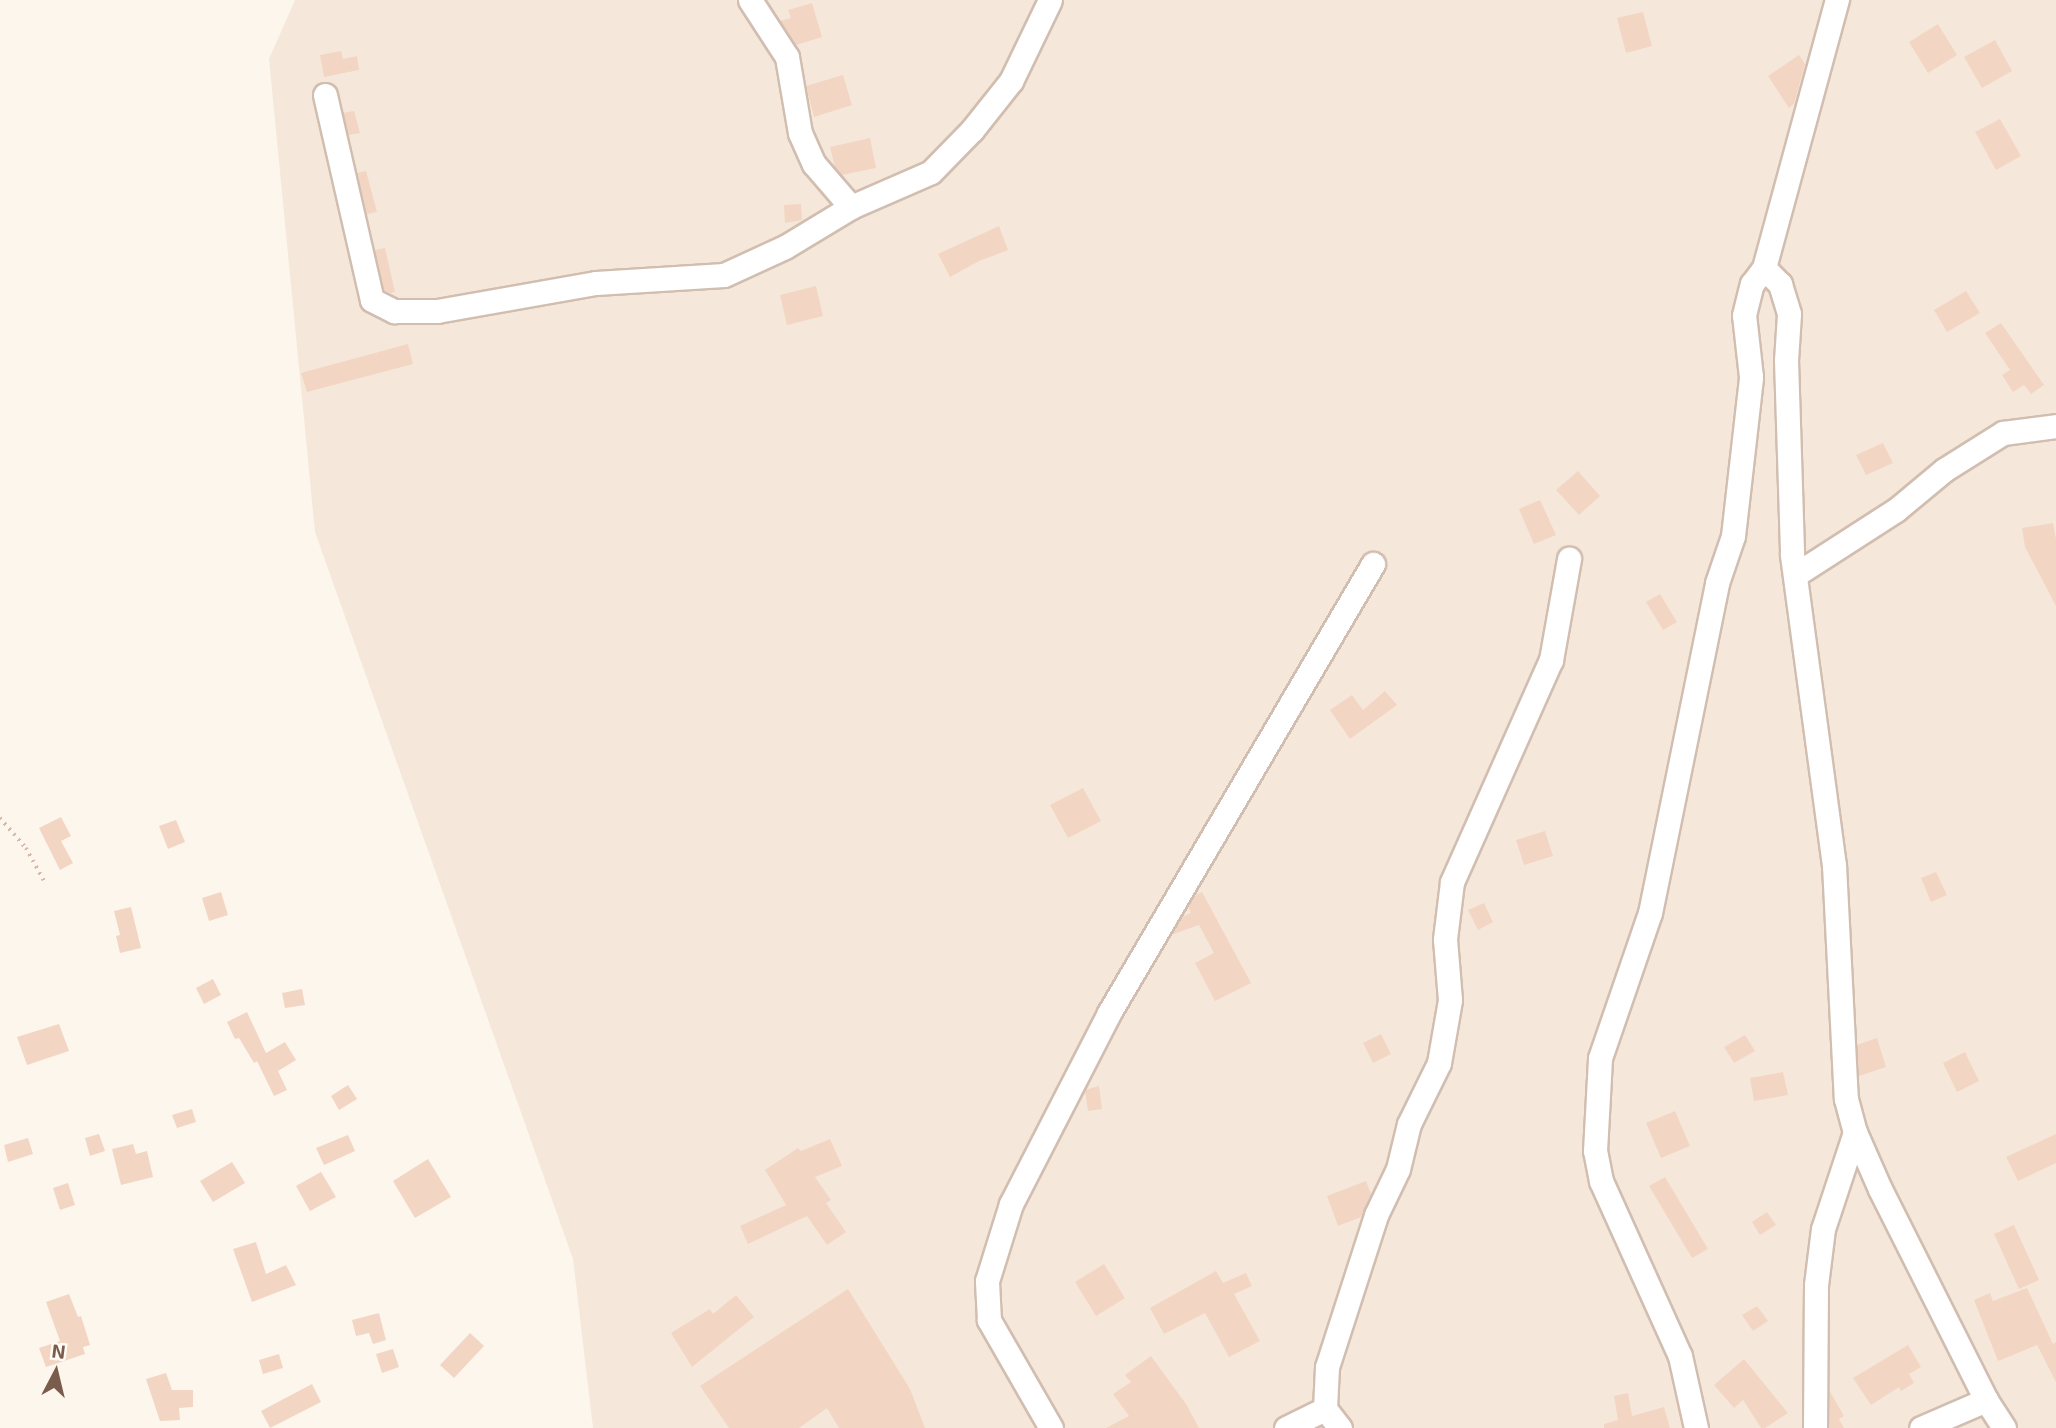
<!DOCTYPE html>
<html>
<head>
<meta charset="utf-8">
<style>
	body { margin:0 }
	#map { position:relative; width:2056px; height:1428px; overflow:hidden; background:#fdf6ec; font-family:"Exo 2",sans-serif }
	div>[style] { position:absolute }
	.residential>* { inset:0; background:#f5e8da }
	.building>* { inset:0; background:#f3d5c3 }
	.path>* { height:3.5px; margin-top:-1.75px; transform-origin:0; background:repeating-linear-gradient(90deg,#d9b8a5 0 2px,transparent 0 7px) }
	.roads { filter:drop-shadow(2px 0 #d1beb0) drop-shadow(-2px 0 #d1beb0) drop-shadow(0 2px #d1beb0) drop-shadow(0 -2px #d1beb0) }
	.minor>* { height:23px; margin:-11.5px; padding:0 11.5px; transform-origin:11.5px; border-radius:11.5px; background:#fff }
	span { translate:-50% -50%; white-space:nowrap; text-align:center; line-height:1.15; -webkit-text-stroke:5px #fffaf3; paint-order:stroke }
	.north { position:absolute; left:21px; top:1337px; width:70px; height:70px; -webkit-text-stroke:5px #fffaf3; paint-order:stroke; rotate:7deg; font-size:19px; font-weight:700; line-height:28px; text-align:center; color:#7a5c4d }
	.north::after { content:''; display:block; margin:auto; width:24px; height:32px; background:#7a5c4d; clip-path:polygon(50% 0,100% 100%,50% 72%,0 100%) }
</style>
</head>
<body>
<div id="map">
	<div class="residential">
		<div style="clip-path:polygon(295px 0,2056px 0,2056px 1428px,593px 1428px,573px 1259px,315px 532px,269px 59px)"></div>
	</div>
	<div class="building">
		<div style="clip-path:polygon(812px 3px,822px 37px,796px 45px,780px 21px,791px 18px,788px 10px)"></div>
		<div style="clip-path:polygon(1643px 12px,1652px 46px,1626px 53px,1617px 18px)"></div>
		<div style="clip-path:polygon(1938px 24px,1957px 55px,1928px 73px,1909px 42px)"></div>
		<div style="clip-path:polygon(1995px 40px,2012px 71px,1982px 88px,1964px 57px)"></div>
		<div style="clip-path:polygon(341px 51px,343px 59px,357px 56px,359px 70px,324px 77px,320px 55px)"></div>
		<div style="clip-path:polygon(1799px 55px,1805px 64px,1794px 104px,1789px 108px,1768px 76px)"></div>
		<div style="clip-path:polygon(843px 75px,852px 105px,814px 117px,806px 86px)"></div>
		<div style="clip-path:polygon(354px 111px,360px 133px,349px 135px,343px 113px)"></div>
		<div style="clip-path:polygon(2000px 119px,2021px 156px,1996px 170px,1975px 132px)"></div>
		<div style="clip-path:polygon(870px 138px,876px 168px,842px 175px,835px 167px,830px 147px)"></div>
		<div style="clip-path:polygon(366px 171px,377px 212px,367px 214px,357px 173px)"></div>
		<div style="clip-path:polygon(801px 204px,802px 220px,785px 223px,784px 205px)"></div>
		<div style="clip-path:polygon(999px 226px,1008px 250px,979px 261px,950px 277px,938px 254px)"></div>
		<div style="clip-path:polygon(385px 248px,395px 292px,390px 293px,384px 290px,375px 250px)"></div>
		<div style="clip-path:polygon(816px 286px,823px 316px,787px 325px,780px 295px)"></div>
		<div style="clip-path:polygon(1966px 291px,1980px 313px,1947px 332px,1934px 310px)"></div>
		<div style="clip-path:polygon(2001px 323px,2044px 385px,2031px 394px,2024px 385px,2013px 392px,2002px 375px,2010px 370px,1985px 333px)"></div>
		<div style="clip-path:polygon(408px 344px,413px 364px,307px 392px,301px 373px)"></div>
		<div style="clip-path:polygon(1883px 443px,1893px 463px,1866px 475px,1856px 455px)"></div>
		<div style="clip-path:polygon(1578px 471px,1600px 496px,1579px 515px,1556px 490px)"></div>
		<div style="clip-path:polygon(1540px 500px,1556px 535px,1534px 544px,1519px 509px)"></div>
		<div style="clip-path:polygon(2053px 523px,2056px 539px,2056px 606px,2025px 547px,2022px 528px)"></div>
		<div style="clip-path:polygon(1660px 594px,1677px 622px,1663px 630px,1646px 602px)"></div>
		<div style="clip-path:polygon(1385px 691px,1397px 705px,1350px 739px,1330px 710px,1352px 695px,1363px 710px)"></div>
		<div style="clip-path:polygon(1083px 788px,1101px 821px,1068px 838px,1050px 805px)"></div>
		<div style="clip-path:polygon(61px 817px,71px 836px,61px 841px,73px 863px,60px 870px,39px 828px)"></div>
		<div style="clip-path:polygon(176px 820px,185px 842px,168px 849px,159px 826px)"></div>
		<div style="clip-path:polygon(1545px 831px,1553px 856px,1524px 865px,1516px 840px)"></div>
		<div style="clip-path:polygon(1936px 872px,1947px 895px,1931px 902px,1921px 878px)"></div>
		<div style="clip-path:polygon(221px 892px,228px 915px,209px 921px,202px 898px)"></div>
		<div style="clip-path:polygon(1202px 892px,1251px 983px,1215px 1001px,1195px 963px,1214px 953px,1199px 925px,1171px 935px,1182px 917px,1191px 913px,1188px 906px,1193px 897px)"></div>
		<div style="clip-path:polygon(1484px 903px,1493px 922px,1478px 930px,1468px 910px)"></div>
		<div style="clip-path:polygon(131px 907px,141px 948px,120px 953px,116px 936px,120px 935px,114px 911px)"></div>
		<div style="clip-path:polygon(213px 979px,221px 995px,204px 1004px,196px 988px)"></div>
		<div style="clip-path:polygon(302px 989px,305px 1005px,285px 1008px,282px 993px)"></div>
		<div style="clip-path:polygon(247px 1012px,266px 1053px,285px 1042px,296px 1060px,278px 1071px,287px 1090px,274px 1096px,257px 1061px,254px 1063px,239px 1038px,235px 1039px,227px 1022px)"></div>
		<div style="clip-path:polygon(59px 1024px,69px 1051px,27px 1065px,17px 1037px)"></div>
		<div style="clip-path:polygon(1381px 1034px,1391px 1054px,1373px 1063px,1363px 1043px)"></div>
		<div style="clip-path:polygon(1745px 1035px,1755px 1051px,1734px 1063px,1724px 1047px)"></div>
		<div style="clip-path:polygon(1877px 1038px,1886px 1067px,1859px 1076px,1857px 1045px)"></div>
		<div style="clip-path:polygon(1965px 1052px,1979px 1081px,1957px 1092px,1943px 1063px)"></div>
		<div style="clip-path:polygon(1783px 1072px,1788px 1095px,1754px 1101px,1750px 1078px)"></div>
		<div style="clip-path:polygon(348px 1085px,357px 1099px,339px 1110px,331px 1096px)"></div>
		<div style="clip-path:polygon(1099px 1086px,1102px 1109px,1088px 1111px,1085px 1090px)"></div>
		<div style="clip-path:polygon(192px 1109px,196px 1122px,177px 1128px,172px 1115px)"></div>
		<div style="clip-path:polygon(1675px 1111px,1690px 1146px,1661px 1158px,1646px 1123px)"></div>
		<div style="clip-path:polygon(99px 1134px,105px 1151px,90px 1156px,85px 1138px)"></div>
		<div style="clip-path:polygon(2056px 1134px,2056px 1163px,2018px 1181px,2006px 1157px)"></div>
		<div style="clip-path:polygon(348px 1135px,355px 1151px,324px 1165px,316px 1148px)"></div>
		<div style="clip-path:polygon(28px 1138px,33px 1154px,8px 1162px,4px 1145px)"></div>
		<div style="clip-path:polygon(830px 1139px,842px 1166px,815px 1177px,831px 1200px,826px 1203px,846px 1232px,827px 1245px,807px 1216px,748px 1244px,740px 1226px,786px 1205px,765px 1170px,798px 1148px,801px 1151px)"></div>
		<div style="clip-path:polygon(133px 1144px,136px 1154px,147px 1151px,153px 1177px,121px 1185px,112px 1149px)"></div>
		<div style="clip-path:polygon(428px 1159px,451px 1197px,415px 1218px,393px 1181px)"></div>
		<div style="clip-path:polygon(232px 1162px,245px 1183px,213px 1202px,200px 1181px)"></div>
		<div style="clip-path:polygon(321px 1172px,336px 1197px,310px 1211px,296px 1186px)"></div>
		<div style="clip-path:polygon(1665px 1177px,1708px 1249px,1692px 1258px,1649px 1186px)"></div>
		<div style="clip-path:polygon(1366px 1181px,1371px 1194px,1361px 1217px,1338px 1226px,1327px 1196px)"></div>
		<div style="clip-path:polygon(68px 1183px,75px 1205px,60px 1210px,53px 1188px)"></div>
		<div style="clip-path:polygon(1767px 1212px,1776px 1225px,1760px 1235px,1752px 1222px)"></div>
		<div style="clip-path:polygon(2014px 1225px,2039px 1280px,2019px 1289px,1994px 1234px)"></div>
		<div style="clip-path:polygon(256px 1242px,266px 1274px,286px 1265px,296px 1285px,252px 1302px,233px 1249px)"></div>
		<div style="clip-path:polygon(1104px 1264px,1125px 1298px,1096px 1316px,1075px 1282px)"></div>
		<div style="clip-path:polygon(1216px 1271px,1223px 1283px,1246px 1273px,1252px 1286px,1234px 1294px,1260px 1341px,1229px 1357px,1205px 1313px,1164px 1334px,1150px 1308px)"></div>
		<div style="clip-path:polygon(2027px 1288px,2053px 1344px,2056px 1342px,2056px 1382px,2037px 1345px,1998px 1361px,1974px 1300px,1990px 1293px,1993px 1301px)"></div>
		<div style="clip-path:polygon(848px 1289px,910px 1389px,925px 1428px,839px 1428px,827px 1408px,799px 1428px,729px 1428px,700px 1386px)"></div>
		<div style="clip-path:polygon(69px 1294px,78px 1317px,81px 1316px,90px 1345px,83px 1347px,85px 1354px,46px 1367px,39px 1348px,60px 1341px,46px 1302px)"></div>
		<div style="clip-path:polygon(736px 1295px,754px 1317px,692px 1367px,671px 1333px,710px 1309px,713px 1314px)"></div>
		<div style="clip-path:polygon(1757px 1306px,1768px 1321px,1753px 1331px,1742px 1315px)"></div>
		<div style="clip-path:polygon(379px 1313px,386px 1340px,373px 1344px,369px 1333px,356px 1336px,352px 1320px)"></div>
		<div style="clip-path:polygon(470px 1333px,484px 1346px,454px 1378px,440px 1365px)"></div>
		<div style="clip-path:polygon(1908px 1345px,1921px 1367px,1909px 1374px,1914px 1383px,1901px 1391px,1899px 1387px,1871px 1405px,1853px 1378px)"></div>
		<div style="clip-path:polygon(393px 1349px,399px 1367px,382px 1373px,376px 1354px)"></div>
		<div style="clip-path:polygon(279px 1354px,283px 1368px,263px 1374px,259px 1360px)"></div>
		<div style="clip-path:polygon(1151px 1356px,1186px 1404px,1199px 1428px,1106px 1428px,1129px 1416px,1113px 1394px,1131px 1382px,1125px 1375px)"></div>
		<div style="clip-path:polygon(1744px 1359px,1788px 1413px,1765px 1428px,1761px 1428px,1743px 1400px,1734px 1408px,1714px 1385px)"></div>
		<div style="clip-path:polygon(166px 1373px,172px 1390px,193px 1390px,193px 1407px,179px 1408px,180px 1420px,160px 1421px,146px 1379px)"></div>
		<div style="clip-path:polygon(312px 1384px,321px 1402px,270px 1428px,261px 1411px)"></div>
		<div style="clip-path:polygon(1829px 1390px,1844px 1416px,1839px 1419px,1844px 1428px,1829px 1428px)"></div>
		<div style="clip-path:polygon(1628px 1393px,1632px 1416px,1664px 1407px,1670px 1428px,1604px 1428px,1604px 1424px,1618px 1420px,1614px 1396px)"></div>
	</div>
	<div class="path">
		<div style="left:0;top:818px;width:40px;rotate:49deg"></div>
		<div style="left:26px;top:848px;width:37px;rotate:61deg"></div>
	</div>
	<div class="roads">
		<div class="minor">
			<div style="left:750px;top:0;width:68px;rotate:57deg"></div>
			<div style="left:787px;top:57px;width:77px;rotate:80.3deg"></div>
			<div style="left:800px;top:133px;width:34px;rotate:66deg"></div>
			<div style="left:814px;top:164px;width:57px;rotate:49.3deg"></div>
			<div style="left:325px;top:95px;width:210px;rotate:77.1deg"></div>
			<div style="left:372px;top:300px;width:25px;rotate:27deg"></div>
			<div style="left:394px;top:311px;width:43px"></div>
			<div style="left:437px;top:311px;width:161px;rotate:-10deg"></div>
			<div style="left:596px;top:283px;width:128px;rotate:-3.6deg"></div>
			<div style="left:724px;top:275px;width:67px;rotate:-24.7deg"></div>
			<div style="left:785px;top:247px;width:77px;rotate:-31.2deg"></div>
			<div style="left:851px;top:207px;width:87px;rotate:-23.6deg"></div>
			<div style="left:931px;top:172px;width:59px;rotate:-45.7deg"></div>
			<div style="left:972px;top:130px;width:63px;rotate:-51.5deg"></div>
			<div style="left:1011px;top:81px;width:90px;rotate:-64.3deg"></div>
			<div style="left:1764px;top:268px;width:23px;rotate:45deg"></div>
			<div style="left:1780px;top:284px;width:31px;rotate:73deg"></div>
			<div style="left:1789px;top:314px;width:46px;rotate:93.7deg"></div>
			<div style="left:1786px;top:360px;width:195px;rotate:88.2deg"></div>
			<div style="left:1792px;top:555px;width:313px;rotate:82.3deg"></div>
			<div style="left:1834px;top:865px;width:234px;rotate:87.1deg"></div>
			<div style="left:1846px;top:1099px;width:34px;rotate:75deg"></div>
			<div style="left:1855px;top:1132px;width:62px;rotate:66.3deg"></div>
			<div style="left:1880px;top:1189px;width:236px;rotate:63.3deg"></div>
			<div style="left:1986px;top:1400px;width:33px;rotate:57deg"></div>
			<div style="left:1795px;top:575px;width:120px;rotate:-32.8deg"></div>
			<div style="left:1896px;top:510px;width:62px;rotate:-39.8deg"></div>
			<div style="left:1944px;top:470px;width:70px;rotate:-32.1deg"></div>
			<div style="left:2003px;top:433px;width:53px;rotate:-7.5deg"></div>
			<div style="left:1051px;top:1428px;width:125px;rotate:-119.9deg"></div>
			<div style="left:989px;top:1320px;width:39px;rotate:-93deg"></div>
			<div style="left:987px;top:1281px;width:81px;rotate:-72.7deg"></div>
			<div style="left:1011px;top:1204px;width:215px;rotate:-62.8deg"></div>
			<div style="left:1109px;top:1013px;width:521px;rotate:-59.55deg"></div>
			<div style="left:1286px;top:1428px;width:43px;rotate:-26deg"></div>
			<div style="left:1340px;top:1428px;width:24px;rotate:-128deg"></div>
			<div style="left:1325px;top:1409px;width:42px;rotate:-87.3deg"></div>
			<div style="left:1327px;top:1367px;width:160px;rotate:-72.1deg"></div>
			<div style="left:1376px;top:1215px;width:51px;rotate:-64.4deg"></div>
			<div style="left:1398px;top:1169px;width:46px;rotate:-76.3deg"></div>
			<div style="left:1409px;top:1124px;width:68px;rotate:-63.8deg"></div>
			<div style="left:1439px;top:1063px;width:64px;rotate:-80.1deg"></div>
			<div style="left:1450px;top:1000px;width:61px;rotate:-94.7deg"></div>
			<div style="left:1445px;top:939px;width:57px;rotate:-83deg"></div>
			<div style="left:1452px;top:882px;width:243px;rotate:-66deg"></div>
			<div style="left:1551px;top:660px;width:103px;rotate:-79.9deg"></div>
			<div style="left:1696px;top:1428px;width:74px;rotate:-102.5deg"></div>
			<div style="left:1680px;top:1356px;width:192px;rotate:-114.3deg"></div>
			<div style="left:1601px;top:1181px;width:31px;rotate:-101deg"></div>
			<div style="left:1595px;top:1151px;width:93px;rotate:-86.9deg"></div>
			<div style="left:1600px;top:1058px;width:153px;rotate:-71deg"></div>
			<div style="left:1650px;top:913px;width:337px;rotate:-78.5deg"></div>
			<div style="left:1717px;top:583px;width:50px;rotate:-71.2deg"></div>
			<div style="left:1733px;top:536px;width:160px;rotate:-83.5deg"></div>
			<div style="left:1751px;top:377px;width:62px;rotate:-96.4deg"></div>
			<div style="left:1744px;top:315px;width:32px;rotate:-76deg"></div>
			<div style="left:1752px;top:284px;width:20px;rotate:-53deg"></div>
			<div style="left:1764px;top:268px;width:278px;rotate:-74.8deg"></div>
			<div style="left:1815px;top:1428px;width:143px;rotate:-89.6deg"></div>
			<div style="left:1816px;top:1285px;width:56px;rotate:-82.9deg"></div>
			<div style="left:1823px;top:1229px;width:102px;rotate:-71.7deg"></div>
			<div style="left:1921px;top:1428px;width:71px;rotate:-23.3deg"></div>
		</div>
	</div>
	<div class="north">N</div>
</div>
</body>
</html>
